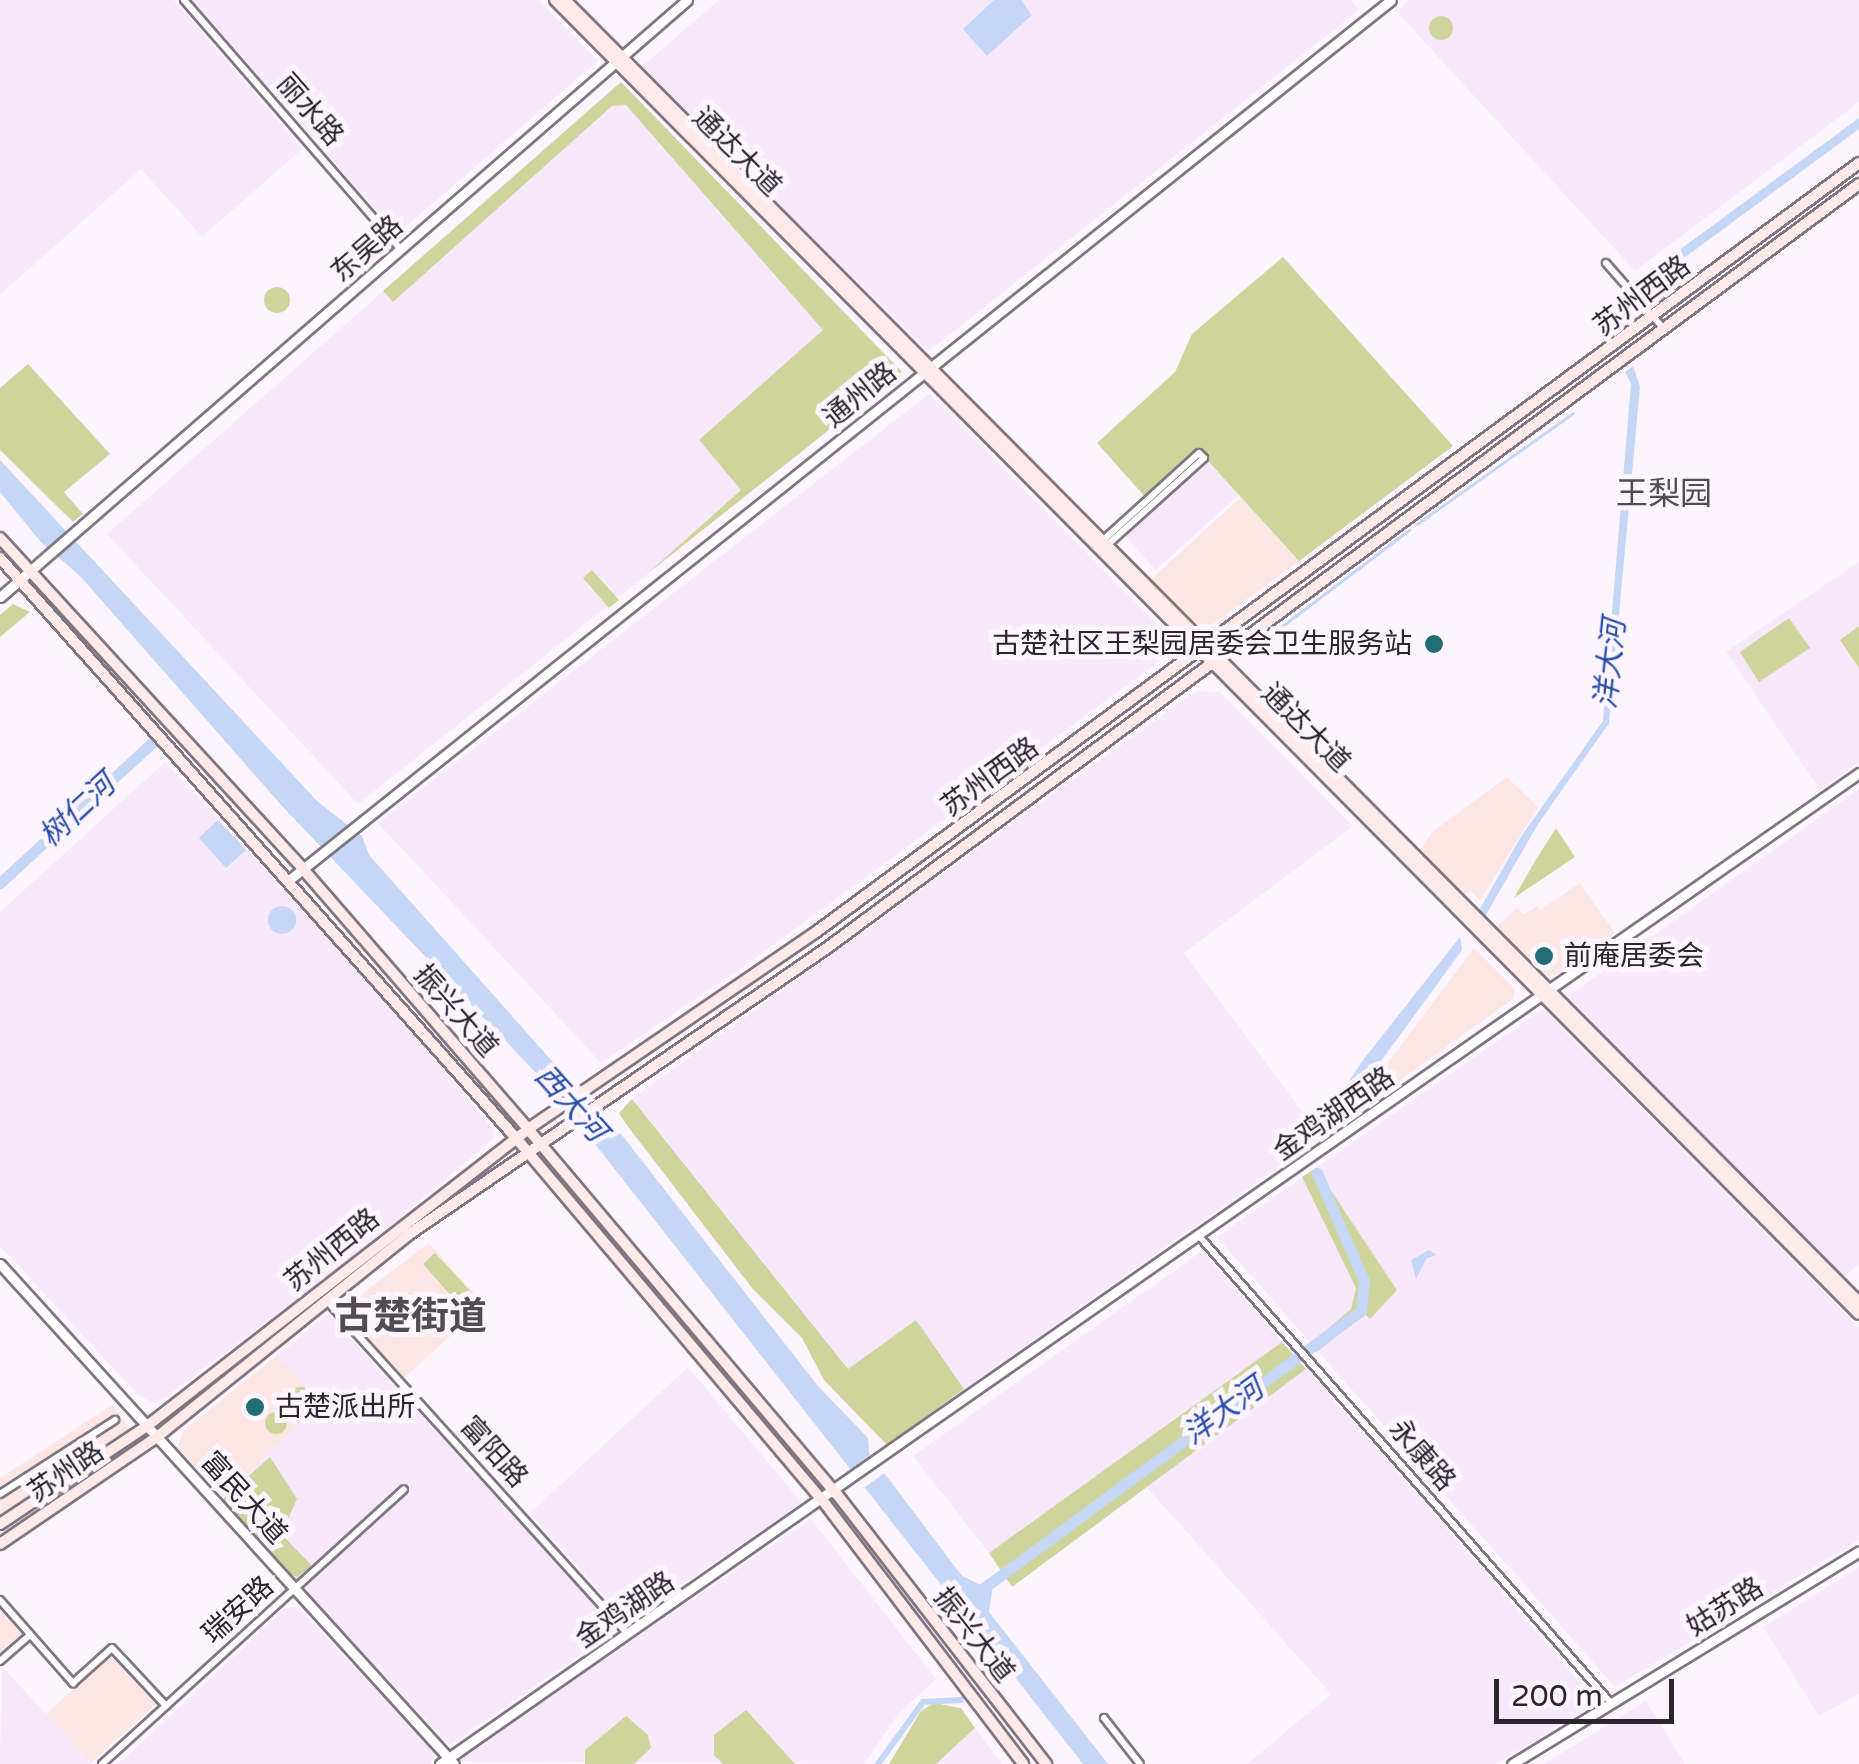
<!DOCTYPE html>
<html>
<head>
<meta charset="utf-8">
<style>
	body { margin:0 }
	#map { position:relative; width:1859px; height:1764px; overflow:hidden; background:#fcf4fe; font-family:"Varela Round","Noto Sans SC",sans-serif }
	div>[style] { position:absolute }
	.commercial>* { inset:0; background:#fde7e5 }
	.built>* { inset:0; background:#f8e8fb }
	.green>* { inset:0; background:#ced59c }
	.round { border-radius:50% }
	.water>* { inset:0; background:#c5d6f7 }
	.pier>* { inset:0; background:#fcf4fe }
	.stream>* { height:2.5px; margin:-1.25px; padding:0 1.25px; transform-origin:1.25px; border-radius:1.25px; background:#c5d6f7 }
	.canal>* { height:6px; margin:-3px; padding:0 3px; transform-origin:3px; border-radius:3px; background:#c5d6f7 }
	.river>* { height:11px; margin:-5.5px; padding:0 5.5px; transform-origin:5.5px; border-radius:5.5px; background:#c5d6f7 }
	.roads { filter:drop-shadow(2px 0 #7f7681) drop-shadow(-2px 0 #7f7681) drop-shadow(0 2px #7f7681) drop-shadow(0 -2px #7f7681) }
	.minor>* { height:6px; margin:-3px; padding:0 3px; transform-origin:3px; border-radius:3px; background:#fff }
	.tertiary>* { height:9px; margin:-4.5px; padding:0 4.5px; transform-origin:4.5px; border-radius:4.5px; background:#fff }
	.secondary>* { height:10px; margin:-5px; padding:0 5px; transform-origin:5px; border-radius:5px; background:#feeae9 }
	.dots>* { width:28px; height:28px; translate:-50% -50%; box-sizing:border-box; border:5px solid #fcf4fe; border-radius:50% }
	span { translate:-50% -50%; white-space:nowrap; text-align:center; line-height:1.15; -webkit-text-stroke:10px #fcf4fe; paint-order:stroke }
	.street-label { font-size:28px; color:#2a262b }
	.poi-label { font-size:28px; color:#2a262b }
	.right { translate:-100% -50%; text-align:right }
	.left { translate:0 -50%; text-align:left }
	.water-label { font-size:30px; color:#274ea9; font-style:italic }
	.quarter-label { font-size:32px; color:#534a54 }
	.district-label { font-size:38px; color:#534a54; font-weight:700 }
	.scale { position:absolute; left:1494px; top:1679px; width:180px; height:45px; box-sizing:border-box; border:5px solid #2a262b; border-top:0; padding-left:12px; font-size:30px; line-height:35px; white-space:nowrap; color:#2a262b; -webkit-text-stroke:8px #fcf4fe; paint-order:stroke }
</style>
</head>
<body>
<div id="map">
	<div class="commercial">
		<div style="clip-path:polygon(1241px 497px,1299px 561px,1213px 624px,1197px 624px,1150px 580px)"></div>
		<div style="clip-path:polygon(1507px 777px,1538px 807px,1480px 900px,1470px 890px,1462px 896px,1419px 852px,1432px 832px)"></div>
		<div style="clip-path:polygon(1580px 883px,1615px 933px,1555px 975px,1542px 977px,1495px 929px,1517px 907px,1523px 915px,1537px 906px,1540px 910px)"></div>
		<div style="clip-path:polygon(1474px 948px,1515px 989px,1513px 999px,1346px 1119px)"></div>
		<div style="clip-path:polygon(429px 1243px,485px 1305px,404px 1378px,342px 1309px)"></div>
		<div style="clip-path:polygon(276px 1356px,321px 1402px,224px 1498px,177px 1447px,184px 1430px)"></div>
		<div style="clip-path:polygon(112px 1405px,132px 1431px,0 1518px,0 1478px)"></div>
		<div style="clip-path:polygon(0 1606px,23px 1635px,0 1658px)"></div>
		<div style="clip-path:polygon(112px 1654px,157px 1703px,91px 1763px,46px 1714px)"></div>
	</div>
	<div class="built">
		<div style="clip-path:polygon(0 0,174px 0,302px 149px,202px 237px,141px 169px,0 295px)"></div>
		<div style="clip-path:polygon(192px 0,539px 0,598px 61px,397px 234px)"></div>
		<div style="clip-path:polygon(719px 0,1350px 0,1359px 10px,929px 351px,640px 68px)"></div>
		<div style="clip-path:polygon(1410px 0,1859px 0,1859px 102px,1635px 271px,1396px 11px)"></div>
		<div style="clip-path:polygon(621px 82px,902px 372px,358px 804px,107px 534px)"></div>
		<div style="clip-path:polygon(929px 394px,1170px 637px,1168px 655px,746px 965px,601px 1063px,378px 823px)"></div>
		<div style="clip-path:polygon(1207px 460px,1239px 495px,1156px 570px,1124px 535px)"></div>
		<div style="clip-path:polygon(1859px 562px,1859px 762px,1820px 790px,1726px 652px)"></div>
		<div style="clip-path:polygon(1196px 691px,1220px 692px,1353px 826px,1184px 953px,1321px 1137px,964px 1389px,916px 1320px,848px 1369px,632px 1099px)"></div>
		<div style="clip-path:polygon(165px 762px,374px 986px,494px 1131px,492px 1140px,350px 1259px,157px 1404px,139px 1396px,0 1246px,0 912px)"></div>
		<div style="clip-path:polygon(1859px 789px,1859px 1264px,1843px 1278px,1564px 999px)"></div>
		<div style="clip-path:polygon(1543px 1009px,1859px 1328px,1859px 1540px,1615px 1687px,1217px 1237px)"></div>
		<div style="clip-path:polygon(1202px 1251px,1282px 1342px,989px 1553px,913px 1456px)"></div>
		<div style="clip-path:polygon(328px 1314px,617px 1629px,450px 1745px,221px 1501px,320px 1403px,276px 1356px)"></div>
		<div style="clip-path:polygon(688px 1367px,802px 1503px,627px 1621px,530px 1513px)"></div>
		<div style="clip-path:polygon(1306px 1369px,1406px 1482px,1597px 1702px,1496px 1764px,1247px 1764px,1331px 1694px,1145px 1485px)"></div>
		<div style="clip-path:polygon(811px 1519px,936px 1679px,898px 1714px,864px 1764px,455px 1761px)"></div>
		<div style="clip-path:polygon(1859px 1567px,1859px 1694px,1819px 1716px,1763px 1627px)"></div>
		<div style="clip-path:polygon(296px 1606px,435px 1751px,431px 1764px,118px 1764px,285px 1609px)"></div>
		<div style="clip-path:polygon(2px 1667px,46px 1714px,92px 1764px,0 1764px)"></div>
		<div style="clip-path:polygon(1646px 1701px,1685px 1764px,1544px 1764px)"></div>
		<div style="clip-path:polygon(975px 1728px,1002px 1764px,936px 1764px)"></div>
	</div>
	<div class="green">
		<div class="round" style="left:1429px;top:16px;width:24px;height:24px"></div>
		<div style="clip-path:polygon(621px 82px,902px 372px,647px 574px,741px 490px,699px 440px,823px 330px,626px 105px,612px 106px,393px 302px,383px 291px)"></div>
		<div style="clip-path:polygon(1283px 257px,1453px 446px,1299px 561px,1199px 451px,1146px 498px,1097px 443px,1175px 372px,1192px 334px)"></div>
		<div class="round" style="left:264px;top:287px;width:26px;height:26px"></div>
		<div style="clip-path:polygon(28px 364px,110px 454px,64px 492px,83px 514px,73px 522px,0 450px,0 388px)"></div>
		<div style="clip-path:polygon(592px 570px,619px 600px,609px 608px,583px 578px)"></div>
		<div style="clip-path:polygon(13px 604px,30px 612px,0 637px,0 615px)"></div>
		<div style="clip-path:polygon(1789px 618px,1810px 648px,1759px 682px,1740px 652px)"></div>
		<div style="clip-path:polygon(1859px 626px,1859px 668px,1840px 640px)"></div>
		<div style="clip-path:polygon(1556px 828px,1575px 857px,1514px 898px,1535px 861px)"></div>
		<div style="clip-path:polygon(632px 1099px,848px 1369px,916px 1320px,964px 1389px,887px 1445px,824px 1380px,802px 1338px,752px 1288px,626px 1124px,619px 1113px)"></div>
		<div style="clip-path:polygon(1316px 1168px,1397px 1290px,1370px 1319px,1364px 1313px,1317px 1352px,1310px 1344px,1351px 1309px,1356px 1288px,1302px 1177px)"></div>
		<div style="clip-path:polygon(435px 1253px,474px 1295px,461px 1307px,423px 1264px)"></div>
		<div style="clip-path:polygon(1282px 1342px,1306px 1369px,1012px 1587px,989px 1553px)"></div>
		<div class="round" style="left:285px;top:1387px;width:32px;height:32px"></div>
		<div class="round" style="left:265px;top:1412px;width:22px;height:22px"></div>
		<div style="clip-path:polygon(270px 1457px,297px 1499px,285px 1526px,286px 1539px,312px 1566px,297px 1577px,286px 1573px,221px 1501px)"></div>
		<div style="clip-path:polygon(934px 1703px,961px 1708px,975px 1728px,936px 1764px,889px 1764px,921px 1711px)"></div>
		<div style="clip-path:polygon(746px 1710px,748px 1712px,795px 1764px,723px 1764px,714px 1755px,714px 1735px)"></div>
		<div style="clip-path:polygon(626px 1716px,648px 1735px,651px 1748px,634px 1764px,585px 1764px,585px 1750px)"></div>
	</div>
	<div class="water">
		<div style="clip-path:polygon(994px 0,1021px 0,1032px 15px,987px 56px,963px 29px)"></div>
		<div style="clip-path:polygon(1859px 118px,1859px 129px,1654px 280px,1646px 286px,1640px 279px)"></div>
		<div style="clip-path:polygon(1633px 366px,1640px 387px,1609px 723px,1538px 824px,1483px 920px,1477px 914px,1522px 835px,1603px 721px,1631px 383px,1625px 372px)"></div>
		<div style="clip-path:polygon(0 460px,318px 802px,362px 836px,369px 855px,599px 1114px,607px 1116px,817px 1385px,868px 1438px,869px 1453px,962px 1576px,992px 1590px,989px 1612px,1108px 1764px,1083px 1764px,1014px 1676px,997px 1677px,997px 1656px,555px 1093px,282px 806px,81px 577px,40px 541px,0 492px)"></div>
		<div style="clip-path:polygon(218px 820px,246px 850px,226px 868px,199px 838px)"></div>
		<div class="round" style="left:268px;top:906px;width:28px;height:28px"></div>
		<div style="clip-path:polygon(1460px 937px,1462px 950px,1344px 1112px,1324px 1129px,1321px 1122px,1364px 1059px)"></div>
		<div style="clip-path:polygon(1429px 1250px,1437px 1255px,1427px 1258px,1416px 1279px,1411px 1260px)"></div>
	</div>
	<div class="pier">
		<div style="clip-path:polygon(875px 1452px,889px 1470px,862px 1489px,848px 1471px)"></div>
	</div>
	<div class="stream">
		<div style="left:1417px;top:524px;width:191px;rotate:-35.4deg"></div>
		<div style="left:1273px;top:633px;width:171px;rotate:-37.1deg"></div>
	</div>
	<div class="canal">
		<div style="left:878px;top:1764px;width:77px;rotate:-54deg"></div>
		<div style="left:923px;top:1702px;width:38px;rotate:-3deg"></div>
	</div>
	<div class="river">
		<div style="left:0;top:883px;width:214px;rotate:-42.7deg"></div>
		<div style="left:978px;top:1592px;width:475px;rotate:-36.3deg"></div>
		<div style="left:1361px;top:1311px;width:30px;rotate:-84deg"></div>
		<div style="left:1364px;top:1281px;width:118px;rotate:-113.5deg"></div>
	</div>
	<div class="roads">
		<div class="minor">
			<div style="left:184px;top:0;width:331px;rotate:49deg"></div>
			<div style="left:1606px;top:263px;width:88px;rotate:48.7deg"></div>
			<div style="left:1101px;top:542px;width:132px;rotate:-42.2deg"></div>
			<div style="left:1199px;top:453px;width:7px;rotate:45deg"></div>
			<div style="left:1204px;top:458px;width:135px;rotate:138deg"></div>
			<div style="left:1199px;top:1236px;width:623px;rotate:48.58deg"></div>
			<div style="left:327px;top:1301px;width:447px;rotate:47.9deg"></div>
			<div style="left:0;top:1494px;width:137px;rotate:-32.8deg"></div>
			<div style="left:0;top:1600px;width:111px;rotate:48.7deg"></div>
			<div style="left:73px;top:1683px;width:52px;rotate:-41.9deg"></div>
			<div style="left:112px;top:1648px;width:79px;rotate:47deg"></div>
			<div style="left:0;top:1661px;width:40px;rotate:-41deg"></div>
			<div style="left:1104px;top:1718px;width:58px;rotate:52deg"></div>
			<div style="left:102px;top:1764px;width:408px;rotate:-42.3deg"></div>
		</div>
		<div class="tertiary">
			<div style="left:0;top:597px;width:910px;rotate:-40.99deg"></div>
			<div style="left:289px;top:880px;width:1410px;rotate:-38.61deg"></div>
			<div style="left:0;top:1264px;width:675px;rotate:47.76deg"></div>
			<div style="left:440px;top:1764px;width:1731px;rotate:-34.93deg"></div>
			<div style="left:1512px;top:1764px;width:407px;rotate:-31.5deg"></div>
		</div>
		<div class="secondary">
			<div style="left:555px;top:0;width:1851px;rotate:45.22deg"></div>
			<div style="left:565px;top:0;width:1836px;rotate:45.18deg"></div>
			<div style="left:0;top:538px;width:449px;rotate:47.5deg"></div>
			<div style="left:303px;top:869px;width:344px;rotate:49.1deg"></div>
			<div style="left:528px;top:1129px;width:477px;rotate:49.8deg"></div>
			<div style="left:836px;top:1493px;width:343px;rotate:52.2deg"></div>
			<div style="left:0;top:558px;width:776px;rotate:48.34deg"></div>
			<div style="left:516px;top:1138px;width:475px;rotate:49.8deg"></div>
			<div style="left:823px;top:1501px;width:330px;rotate:52.7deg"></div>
			<div style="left:0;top:1524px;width:177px;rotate:-33.7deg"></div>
			<div style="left:147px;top:1426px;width:483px;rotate:-37.9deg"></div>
			<div style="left:528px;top:1129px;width:349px;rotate:-34.4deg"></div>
			<div style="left:816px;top:932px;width:1296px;rotate:-36.4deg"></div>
			<div style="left:0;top:1544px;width:190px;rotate:-34.3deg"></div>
			<div style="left:157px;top:1437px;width:322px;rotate:-38.8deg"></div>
			<div style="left:408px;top:1235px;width:508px;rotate:-34.41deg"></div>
			<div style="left:827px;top:948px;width:1284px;rotate:-36.51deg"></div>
		</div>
	</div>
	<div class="dots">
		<div style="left:1434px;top:644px;background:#226d74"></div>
		<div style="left:1544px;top:956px;background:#226d74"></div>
		<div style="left:255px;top:1407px;background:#226d74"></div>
	</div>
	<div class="street-label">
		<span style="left:310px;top:110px;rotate:49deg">丽水路</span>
		<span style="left:737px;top:152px;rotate:45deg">通达大道</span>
		<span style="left:367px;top:249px;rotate:-41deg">东吴路</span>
		<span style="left:1642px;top:296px;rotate:-37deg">苏州西路</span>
		<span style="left:860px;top:395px;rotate:-39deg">通州路</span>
		<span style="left:1306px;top:728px;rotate:45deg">通达大道</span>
		<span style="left:990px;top:777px;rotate:-36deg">苏州西路</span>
		<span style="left:456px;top:1011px;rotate:49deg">振兴大道</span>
		<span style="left:1334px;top:1114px;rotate:-35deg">金鸡湖西路</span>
		<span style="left:332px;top:1250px;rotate:-39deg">苏州西路</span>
		<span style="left:494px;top:1452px;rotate:48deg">富阳路</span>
		<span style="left:1422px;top:1455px;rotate:49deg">永康路</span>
		<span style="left:66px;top:1472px;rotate:-34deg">苏州路</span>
		<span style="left:244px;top:1498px;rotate:48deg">富民大道</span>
		<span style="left:1725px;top:1607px;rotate:-32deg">姑苏路</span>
		<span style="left:238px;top:1610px;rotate:-42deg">瑞安路</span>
		<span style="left:625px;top:1610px;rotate:-34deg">金鸡湖路</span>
		<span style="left:974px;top:1635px;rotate:52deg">振兴大道</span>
	</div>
	<div class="poi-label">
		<span class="right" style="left:1412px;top:644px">古楚社区王梨园居委会卫生服务站</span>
		<span class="left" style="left:1564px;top:956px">前庵居委会</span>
		<span class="left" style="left:275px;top:1407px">古楚派出所</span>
	</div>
	<div class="water-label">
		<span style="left:1611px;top:664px;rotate:-84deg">洋大河</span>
		<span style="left:78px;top:811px;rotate:-43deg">树仁河</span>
		<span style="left:570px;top:1104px;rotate:48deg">西大河</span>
		<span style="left:1224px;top:1412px;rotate:-36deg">洋大河</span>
	</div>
	<div class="quarter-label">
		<span style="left:1664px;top:494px">王梨园</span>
	</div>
	<div class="district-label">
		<span style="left:411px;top:1318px">古楚街道</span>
	</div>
	<div class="scale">200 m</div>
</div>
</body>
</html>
